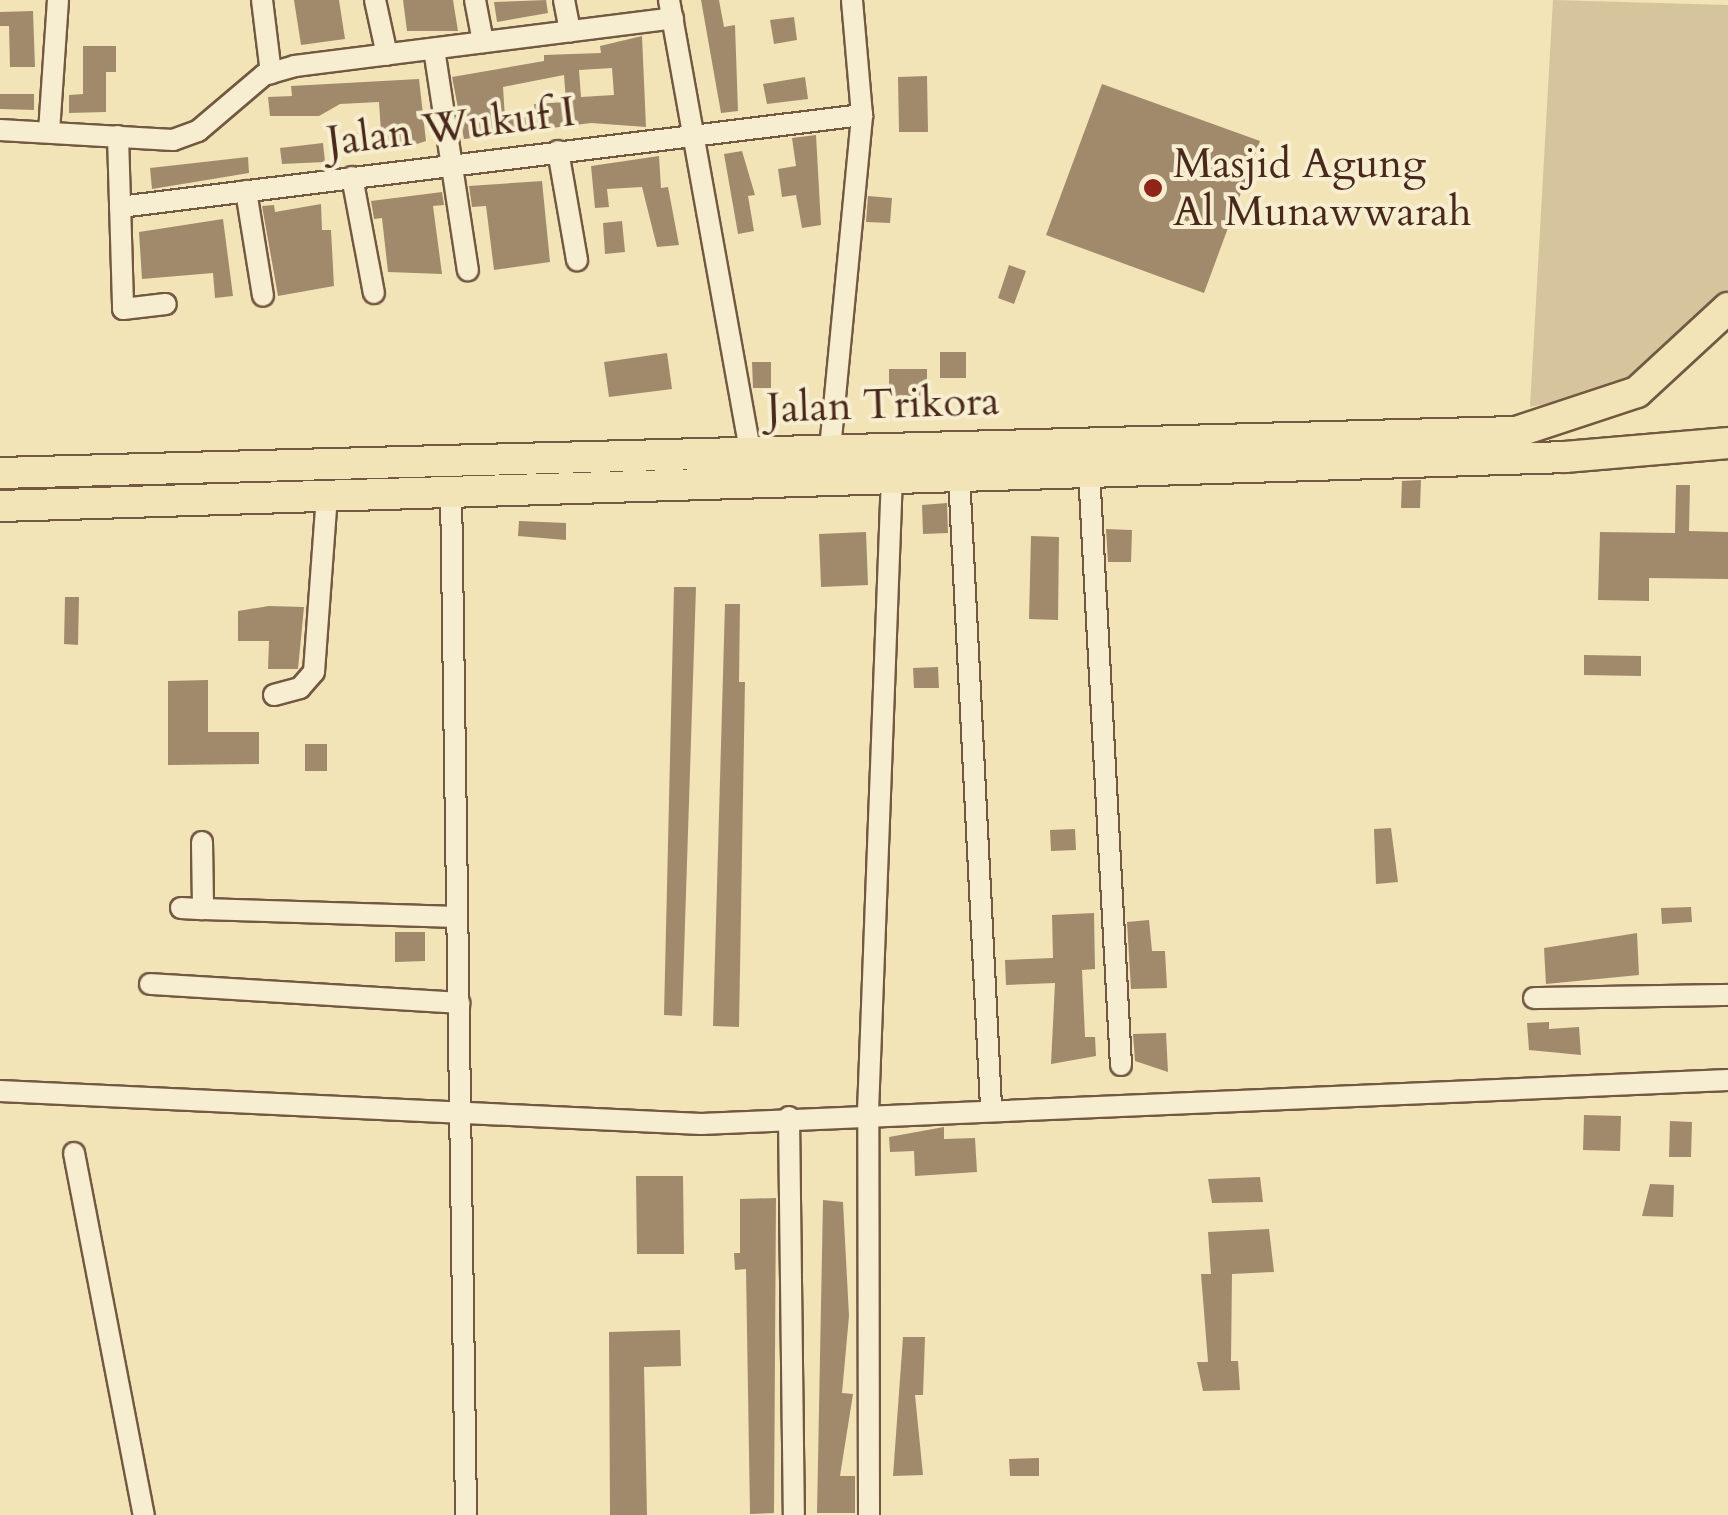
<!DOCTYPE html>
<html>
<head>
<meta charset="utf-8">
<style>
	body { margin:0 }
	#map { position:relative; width:1728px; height:1515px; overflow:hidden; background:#f2e4b7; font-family:Cardo,serif }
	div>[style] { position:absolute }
	.green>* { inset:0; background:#d5c49c }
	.building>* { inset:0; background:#a18a6c }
	.roads { filter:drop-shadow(2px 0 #735842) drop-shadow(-2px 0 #735842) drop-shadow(0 2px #735842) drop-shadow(0 -2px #735842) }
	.street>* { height:20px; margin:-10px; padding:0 10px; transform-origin:10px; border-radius:10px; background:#f7edd0 }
	.primary>* { height:30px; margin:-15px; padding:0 15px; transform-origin:15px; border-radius:15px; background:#f2e4b7 }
	.dots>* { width:28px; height:28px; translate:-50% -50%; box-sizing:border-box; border:5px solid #f7edd0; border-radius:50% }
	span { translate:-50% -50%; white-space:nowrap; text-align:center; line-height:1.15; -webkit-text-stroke:8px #f7edd0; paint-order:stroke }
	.street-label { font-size:42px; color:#49291b }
	.poi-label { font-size:42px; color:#49291b }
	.left { translate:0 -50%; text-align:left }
</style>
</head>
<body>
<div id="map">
	<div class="green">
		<div style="clip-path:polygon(1553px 0,1728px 5px,1728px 299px,1654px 365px,1611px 391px,1530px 407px)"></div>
	</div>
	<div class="building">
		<div style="clip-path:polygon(294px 0,339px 0,345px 39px,301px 45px)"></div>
		<div style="clip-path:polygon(403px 0,453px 0,458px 31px,407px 31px)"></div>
		<div style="clip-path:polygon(546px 0,548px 13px,497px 22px,494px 2px)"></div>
		<div style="clip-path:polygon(701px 0,719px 0,724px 27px,735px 25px,738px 111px,721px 113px)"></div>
		<div style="clip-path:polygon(33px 11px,35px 67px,10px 67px,9px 26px,0 26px,0 12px)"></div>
		<div style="clip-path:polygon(794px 17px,797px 40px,774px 44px,770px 20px)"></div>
		<div style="clip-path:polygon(evenodd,642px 36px,646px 127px,591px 123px,464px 139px,452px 77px,544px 61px,544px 55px,601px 53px,600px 46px,642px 36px,612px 68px,614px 95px,581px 97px,579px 70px,612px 68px,642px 36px,564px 75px,566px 102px,534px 104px,535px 116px,505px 118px,503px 87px,564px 75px)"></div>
		<div style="clip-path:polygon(83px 46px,116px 46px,116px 72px,106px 72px,106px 112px,69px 113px,69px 95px,83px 94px)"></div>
		<div style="clip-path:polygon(927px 76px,928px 132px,899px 132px,898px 77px)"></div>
		<div style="clip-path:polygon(805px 77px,808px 99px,767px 104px,763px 84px)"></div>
		<div style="clip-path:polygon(419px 79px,426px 141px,408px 147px,357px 150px,356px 133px,381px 132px,379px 102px,340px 104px,319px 116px,270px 116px,268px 97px,292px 96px,291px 86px)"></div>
		<div style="clip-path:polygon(1102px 84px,1260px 141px,1204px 293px,1046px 235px)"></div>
		<div style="clip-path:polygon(0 94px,34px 94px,34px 110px,0 109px)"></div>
		<div style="clip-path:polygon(816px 135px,821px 225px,802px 228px,796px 195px,782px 197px,778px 169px,796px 166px,792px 138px)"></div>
		<div style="clip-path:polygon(323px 143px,325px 162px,282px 164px,280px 148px)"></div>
		<div style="clip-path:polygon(742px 151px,755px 195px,748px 196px,754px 231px,738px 234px,724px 154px)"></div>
		<div style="clip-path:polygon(659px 156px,661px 188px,668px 187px,679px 245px,657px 247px,642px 187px,607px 189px,609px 207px,595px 208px,591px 166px)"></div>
		<div style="clip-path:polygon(248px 157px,249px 173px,152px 189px,150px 168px)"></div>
		<div style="clip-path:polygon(542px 181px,550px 262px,494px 270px,486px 206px,472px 207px,469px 186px)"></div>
		<div style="clip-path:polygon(442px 192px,444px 205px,433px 206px,442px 274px,388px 272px,382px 218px,374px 219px,371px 201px)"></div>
		<div style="clip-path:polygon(868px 196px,892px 198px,890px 223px,866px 222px)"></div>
		<div style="clip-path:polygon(321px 204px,322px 230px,331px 230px,334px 286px,278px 296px,262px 206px,274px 205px,275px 212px)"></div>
		<div style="clip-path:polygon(223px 219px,233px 296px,215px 298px,213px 273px,142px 279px,139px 232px)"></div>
		<div style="clip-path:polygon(622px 221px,625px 252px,605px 254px,603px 223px)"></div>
		<div style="clip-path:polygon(1009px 265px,1026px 271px,1014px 304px,998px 298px)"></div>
		<div style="clip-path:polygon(940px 352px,966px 352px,966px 378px,940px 378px)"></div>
		<div style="clip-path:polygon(667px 353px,672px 389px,609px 397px,604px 362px)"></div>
		<div style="clip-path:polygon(752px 362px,771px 362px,771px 388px,753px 388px)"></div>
		<div style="clip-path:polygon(889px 369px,927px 369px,927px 396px,889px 397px)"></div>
		<div style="clip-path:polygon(1421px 480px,1420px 508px,1401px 508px,1402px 481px)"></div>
		<div style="clip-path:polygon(1676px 485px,1690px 485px,1689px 531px,1728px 532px,1728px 579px,1649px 578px,1649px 601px,1598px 600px,1600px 532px,1675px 533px)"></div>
		<div style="clip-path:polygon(947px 503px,948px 533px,923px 534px,922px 505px)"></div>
		<div style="clip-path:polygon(519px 521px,566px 523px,566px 540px,518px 536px)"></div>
		<div style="clip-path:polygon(1106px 529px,1132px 530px,1131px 562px,1108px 562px)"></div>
		<div style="clip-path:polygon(866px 532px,868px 585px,821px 587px,819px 534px)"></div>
		<div style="clip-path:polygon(1031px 536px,1059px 537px,1058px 620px,1029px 619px)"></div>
		<div style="clip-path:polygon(674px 587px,696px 587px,682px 1016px,664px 1015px)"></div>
		<div style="clip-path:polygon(65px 597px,79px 597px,78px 645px,64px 644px)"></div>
		<div style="clip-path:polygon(725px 604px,740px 604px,739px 682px,745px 682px,739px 1027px,713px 1026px)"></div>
		<div style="clip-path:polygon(269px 606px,304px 607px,298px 669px,268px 669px,269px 641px,238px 641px,238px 611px)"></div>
		<div style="clip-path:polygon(1584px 655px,1641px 656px,1641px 676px,1584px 675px)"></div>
		<div style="clip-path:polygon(938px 667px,939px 688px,914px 688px,913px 668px)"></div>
		<div style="clip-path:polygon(208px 680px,208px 732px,259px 732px,259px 764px,168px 765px,168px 681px)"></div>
		<div style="clip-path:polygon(305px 744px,327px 744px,327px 771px,305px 771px)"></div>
		<div style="clip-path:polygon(1391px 828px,1398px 882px,1376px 884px,1374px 829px)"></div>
		<div style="clip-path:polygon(1075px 829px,1076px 850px,1051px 851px,1050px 830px)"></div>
		<div style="clip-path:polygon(1691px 907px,1692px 922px,1662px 924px,1661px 908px)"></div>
		<div style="clip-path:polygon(1094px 913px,1095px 969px,1082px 970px,1085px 1037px,1095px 1037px,1096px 1056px,1051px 1064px,1055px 983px,1006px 985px,1005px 960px,1053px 958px,1052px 915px)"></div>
		<div style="clip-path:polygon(1149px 920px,1152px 951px,1165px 951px,1167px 988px,1131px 989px,1127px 922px)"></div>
		<div style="clip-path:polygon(395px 932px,425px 932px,425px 961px,395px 962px)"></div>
		<div style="clip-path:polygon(1637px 933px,1639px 975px,1546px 984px,1544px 948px)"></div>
		<div style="clip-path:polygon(1549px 1022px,1549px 1029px,1579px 1027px,1581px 1055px,1529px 1050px,1527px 1023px)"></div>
		<div style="clip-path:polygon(1166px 1033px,1168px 1072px,1135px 1061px,1133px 1034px)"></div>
		<div style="clip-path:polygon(1584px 1115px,1621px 1116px,1620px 1151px,1583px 1150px)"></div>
		<div style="clip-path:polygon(1670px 1121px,1692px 1122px,1691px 1157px,1669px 1157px)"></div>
		<div style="clip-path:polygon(944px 1127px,944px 1139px,975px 1138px,977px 1172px,915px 1176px,914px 1151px,890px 1152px,889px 1137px)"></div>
		<div style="clip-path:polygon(636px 1176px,683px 1176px,684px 1254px,637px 1254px)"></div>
		<div style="clip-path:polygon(1260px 1177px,1263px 1202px,1212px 1203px,1208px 1179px)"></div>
		<div style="clip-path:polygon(1650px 1184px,1674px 1185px,1673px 1217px,1642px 1216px)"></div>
		<div style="clip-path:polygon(776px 1198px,774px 1513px,750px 1514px,746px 1269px,735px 1270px,734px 1253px,740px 1253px,740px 1199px)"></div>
		<div style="clip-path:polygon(823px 1200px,843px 1202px,849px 1316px,842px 1393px,853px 1394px,840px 1476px,855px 1476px,855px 1513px,817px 1513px)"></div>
		<div style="clip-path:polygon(1269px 1229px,1274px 1272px,1232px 1274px,1231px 1361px,1238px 1361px,1240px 1390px,1203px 1391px,1197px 1362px,1208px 1362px,1201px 1274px,1211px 1274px,1208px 1232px)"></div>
		<div style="clip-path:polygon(680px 1330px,681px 1366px,644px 1367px,647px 1515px,610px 1515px,609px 1332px)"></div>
		<div style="clip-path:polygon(903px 1337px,925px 1337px,923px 1395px,915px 1395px,923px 1475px,893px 1476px)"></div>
		<div style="clip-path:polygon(1039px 1458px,1039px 1476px,1010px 1476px,1009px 1459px)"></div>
	</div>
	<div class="roads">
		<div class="street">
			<div style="left:262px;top:0;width:74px;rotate:83deg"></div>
			<div style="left:375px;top:0;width:56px;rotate:77.7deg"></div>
			<div style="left:475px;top:0;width:43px;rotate:79.2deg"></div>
			<div style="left:564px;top:0;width:32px;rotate:79deg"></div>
			<div style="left:669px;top:0;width:459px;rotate:79.8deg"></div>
			<div style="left:434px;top:49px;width:224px;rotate:81.3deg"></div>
			<div style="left:0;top:130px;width:173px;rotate:3.3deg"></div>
			<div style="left:173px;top:140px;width:27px;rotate:-20deg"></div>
			<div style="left:198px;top:131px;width:87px;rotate:-40.3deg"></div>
			<div style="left:264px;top:75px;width:32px;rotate:-16deg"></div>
			<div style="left:295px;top:66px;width:381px;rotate:-7.2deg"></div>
			<div style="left:49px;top:132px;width:132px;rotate:-86.1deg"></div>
			<div style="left:118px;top:136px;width:173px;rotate:88.3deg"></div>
			<div style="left:123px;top:309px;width:43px;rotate:-6.6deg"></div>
			<div style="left:558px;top:151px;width:111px;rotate:80.1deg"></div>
			<div style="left:352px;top:177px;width:118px;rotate:79.3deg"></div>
			<div style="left:246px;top:191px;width:106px;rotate:80.8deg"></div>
			<div style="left:120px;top:207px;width:748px;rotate:-7.07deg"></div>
			<div style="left:830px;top:449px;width:336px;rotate:-84.5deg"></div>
			<div style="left:862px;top:115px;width:115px;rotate:-95deg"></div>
			<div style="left:1089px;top:471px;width:595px;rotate:86.92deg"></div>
			<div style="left:959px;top:475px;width:632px;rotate:87.1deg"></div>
			<div style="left:451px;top:489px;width:1026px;rotate:89.16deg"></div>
			<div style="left:274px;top:695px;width:27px;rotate:-15deg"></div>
			<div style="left:300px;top:688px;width:21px;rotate:-49deg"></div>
			<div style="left:314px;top:672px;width:178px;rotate:-85.8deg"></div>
			<div style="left:202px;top:842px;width:67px;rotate:89.1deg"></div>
			<div style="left:203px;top:909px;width:254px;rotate:1.8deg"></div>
			<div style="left:181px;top:908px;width:22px;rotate:3deg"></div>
			<div style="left:150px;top:984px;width:310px;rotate:3.5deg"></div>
			<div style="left:1534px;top:998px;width:194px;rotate:-0.9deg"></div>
			<div style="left:0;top:1091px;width:702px;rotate:2.7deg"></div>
			<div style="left:701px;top:1124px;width:1028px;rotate:-2.45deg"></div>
			<div style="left:789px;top:1117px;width:398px;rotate:89.3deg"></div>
			<div style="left:74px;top:1153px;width:369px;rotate:79.1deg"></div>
			<div style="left:869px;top:1515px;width:403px;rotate:-90.1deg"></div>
			<div style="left:868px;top:1112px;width:635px;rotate:-87.84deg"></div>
		</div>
		<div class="primary">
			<div style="left:0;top:473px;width:1517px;rotate:-1.55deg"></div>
			<div style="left:1516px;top:432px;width:127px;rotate:-18.3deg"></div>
			<div style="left:1637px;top:392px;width:124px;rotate:-42.7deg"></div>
			<div style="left:0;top:506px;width:1566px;rotate:-1.79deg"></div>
			<div style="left:1565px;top:457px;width:164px;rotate:-4.9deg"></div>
		</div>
	</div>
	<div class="dots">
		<div style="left:1153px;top:188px;background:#8f2418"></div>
	</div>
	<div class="street-label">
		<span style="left:451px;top:127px;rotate:-7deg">Jalan Wukuf I</span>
		<span style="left:883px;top:405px;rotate:-2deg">Jalan Trikora</span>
	</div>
	<div class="poi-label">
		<span class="left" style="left:1173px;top:188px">Masjid Agung<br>Al Munawwarah</span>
	</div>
</div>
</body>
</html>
